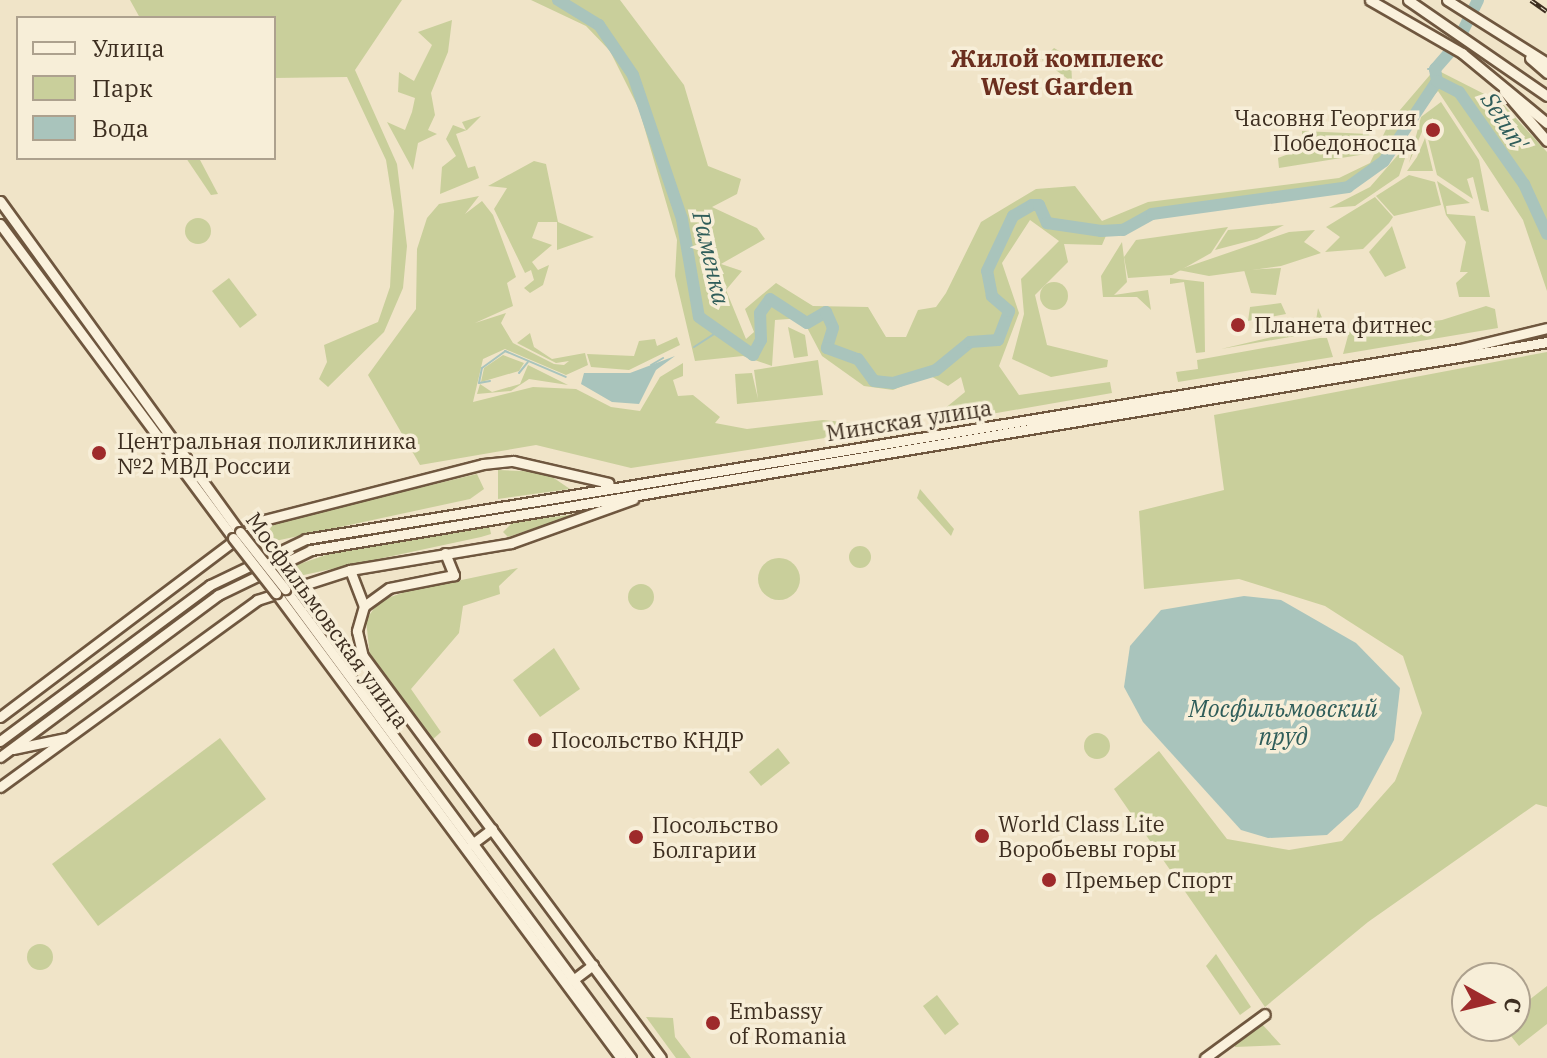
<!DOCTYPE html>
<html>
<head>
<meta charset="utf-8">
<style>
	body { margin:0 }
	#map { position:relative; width:1547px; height:1058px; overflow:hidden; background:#f0e4c8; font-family:"IBM Plex Serif",serif }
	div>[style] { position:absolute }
	.green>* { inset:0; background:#c9cf9b }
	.round { border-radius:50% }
	.water>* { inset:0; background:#a9c4bc }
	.stream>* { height:2px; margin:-1px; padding:0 1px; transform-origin:1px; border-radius:1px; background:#a9c4bc }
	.river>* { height:12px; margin:-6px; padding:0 6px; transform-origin:6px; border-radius:6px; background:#a9c4bc }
	.roads { filter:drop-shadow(2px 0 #6f573f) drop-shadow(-2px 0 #6f573f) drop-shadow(0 2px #6f573f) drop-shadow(0 -2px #6f573f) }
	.secondary>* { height:9px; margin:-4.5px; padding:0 4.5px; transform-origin:4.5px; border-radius:4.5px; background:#faf1dc }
	.rail>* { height:5px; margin-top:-2.5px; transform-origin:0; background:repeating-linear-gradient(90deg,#f7eed8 0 6px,#3d2e20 0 12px); box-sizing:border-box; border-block:2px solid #3d2e20 }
	.bridges { filter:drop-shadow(2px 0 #6f573f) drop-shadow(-2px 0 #6f573f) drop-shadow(0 2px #6f573f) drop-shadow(0 -2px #6f573f) }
	.secondary-bridge>* { height:9px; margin:-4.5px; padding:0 4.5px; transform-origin:4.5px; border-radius:4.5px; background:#faf1dc }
	.dots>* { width:22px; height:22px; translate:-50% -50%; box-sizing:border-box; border:4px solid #f7eed8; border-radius:50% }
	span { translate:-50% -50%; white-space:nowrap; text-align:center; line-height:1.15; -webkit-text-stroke:7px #f7eed8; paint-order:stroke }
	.poi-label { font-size:22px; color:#3d2e20 }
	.right { translate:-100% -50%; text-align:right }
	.left { translate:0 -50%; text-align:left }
	.street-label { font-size:22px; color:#3d2e20 }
	.neighbourhood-label { font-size:24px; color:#6b2e1e; font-weight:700 }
	.water-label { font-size:24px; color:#2f5d5a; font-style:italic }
	.legend { position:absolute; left:16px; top:16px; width:260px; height:144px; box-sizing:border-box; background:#f7eed8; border:2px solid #ada18e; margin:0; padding:10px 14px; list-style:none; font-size:24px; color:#3d2e20 }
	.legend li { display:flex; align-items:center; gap:16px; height:40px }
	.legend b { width:40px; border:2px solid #ada18e }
	.north { position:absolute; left:1451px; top:962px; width:80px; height:80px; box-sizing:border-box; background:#f7eed8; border:2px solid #ada18e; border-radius:50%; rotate:98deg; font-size:22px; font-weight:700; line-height:32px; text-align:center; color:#3d2e20 }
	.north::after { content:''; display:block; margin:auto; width:28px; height:36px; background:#9e2a2b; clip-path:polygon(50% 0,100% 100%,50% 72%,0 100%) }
</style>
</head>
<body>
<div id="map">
	<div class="green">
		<div style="clip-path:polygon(130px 0,402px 0,355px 70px,397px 164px,407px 246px,403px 288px,384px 332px,328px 387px,319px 379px,327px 362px,324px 345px,378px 322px,390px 287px,394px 211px,386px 160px,347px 77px,274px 78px,274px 18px,140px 18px)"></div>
		<div style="clip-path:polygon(531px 0,620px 0,684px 85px,708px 166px,741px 179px,737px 194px,712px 207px,757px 228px,765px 239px,721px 264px,742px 271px,726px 290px,746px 339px,754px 332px,745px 309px,776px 283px,813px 306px,868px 307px,886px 337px,906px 337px,918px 310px,936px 307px,946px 293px,981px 222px,1036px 189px,1075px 186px,1102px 221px,1148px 202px,1339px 178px,1370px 163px,1390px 121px,1399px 131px,1384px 161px,1348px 187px,1152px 214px,1108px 231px,1102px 245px,1064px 244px,1068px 262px,1035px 295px,1047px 345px,1108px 360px,1107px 367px,1051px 377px,1012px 359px,1024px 314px,1021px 279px,1059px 241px,1030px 220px,1002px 263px,1019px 313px,999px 366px,1019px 395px,1110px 382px,1112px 393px,951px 421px,943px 410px,965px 392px,961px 377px,948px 386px,929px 375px,893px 390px,864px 386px,822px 356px,802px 318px,775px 320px,772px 366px,743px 356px,695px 361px,675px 276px,677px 240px,639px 109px,610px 51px,586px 26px)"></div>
		<div style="clip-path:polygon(452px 20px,448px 52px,431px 93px,435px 115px,428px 130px,437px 134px,418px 143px,413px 170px,387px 122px,405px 130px,412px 112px,415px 98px,398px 92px,399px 72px,414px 81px,432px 45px,418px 32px)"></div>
		<div style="clip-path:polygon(1054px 48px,1071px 58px,1072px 82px,1042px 60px)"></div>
		<div style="clip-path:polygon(1435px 69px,1502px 103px,1547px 152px,1547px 291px,1523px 220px,1438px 91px,1410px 122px,1394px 117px)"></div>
		<div style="clip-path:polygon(1441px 102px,1479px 160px,1489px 212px,1481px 210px,1473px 177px,1467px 179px,1473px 199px,1437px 175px,1426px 131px,1428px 124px,1431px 138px,1438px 138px,1433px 118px,1426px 122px,1409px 163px,1421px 117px)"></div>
		<div style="clip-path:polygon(481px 116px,467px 130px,456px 134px,468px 168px,475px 166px,479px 178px,440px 194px,442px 167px,456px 156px,446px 139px,453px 125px,466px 130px,462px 122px)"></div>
		<div style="clip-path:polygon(1302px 131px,1369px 134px,1366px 154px,1279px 168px,1278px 158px,1302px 149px)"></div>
		<div style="clip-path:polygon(1425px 138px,1433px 171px,1407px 171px,1417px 157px)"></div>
		<div style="clip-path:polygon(1411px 140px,1399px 176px,1355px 206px,1329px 208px,1370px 187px)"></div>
		<div style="clip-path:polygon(186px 158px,199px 158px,218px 194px,211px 195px)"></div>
		<div style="clip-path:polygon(534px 161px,546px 164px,558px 222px,594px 237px,557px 250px,557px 222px,538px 222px,532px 238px,552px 245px,532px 262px,538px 270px,549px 265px,543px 285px,530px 293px,524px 288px,534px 280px,531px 270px,525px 273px,494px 209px,507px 188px,488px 186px)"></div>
		<div style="clip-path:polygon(1409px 175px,1435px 182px,1441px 205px,1394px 216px,1376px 196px)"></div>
		<div style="clip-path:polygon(1437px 181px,1470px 203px,1446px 206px,1447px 214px,1475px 216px,1490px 297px,1459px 297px,1456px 283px,1468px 272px,1460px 272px,1466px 242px,1446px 215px)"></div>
		<div style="clip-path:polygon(479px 196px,465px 214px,482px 201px,493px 215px,516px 277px,507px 283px,513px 306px,475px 323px,506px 313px,501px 323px,513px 343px,554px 364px,564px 365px,569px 361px,556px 363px,517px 343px,530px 333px,534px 347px,552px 359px,585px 353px,588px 365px,566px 375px,505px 349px,483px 359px,473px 402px,533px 387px,576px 389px,611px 407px,640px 411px,660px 377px,683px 363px,683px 376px,673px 380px,678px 396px,693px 395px,720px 417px,715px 423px,747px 429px,823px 420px,896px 427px,631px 468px,536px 445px,420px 465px,368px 375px,416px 309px,417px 249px,427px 218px,439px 204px)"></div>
		<div style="clip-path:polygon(1375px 197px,1393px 217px,1389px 223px,1363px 249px,1325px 252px,1340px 237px,1326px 227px)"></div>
		<div class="round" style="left:185px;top:218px;width:26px;height:26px"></div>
		<div style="clip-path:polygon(1284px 225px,1257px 239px,1215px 250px,1228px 230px)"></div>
		<div style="clip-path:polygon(1392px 226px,1406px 268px,1385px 277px,1369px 252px)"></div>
		<div style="clip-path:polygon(1228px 227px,1211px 253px,1172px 275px,1128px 278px,1124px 257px,1136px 240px)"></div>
		<div style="clip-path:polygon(1315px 230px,1304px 242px,1321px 253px,1281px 266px,1209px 276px,1178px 270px,1289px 232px)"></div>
		<div style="clip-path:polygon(1122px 242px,1127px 282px,1114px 295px,1148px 290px,1151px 310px,1137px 297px,1103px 297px,1101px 276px)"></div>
		<div style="clip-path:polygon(1281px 268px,1276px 295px,1251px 293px,1244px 270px)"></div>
		<div style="clip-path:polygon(229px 278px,257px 315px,240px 328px,212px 291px)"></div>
		<div style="clip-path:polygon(1170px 278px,1204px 282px,1205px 352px,1196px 353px,1184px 282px,1170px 284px)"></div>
		<div class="round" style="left:1040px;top:282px;width:28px;height:28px"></div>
		<div style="clip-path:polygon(1281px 303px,1286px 314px,1248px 321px,1250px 307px)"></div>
		<div style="clip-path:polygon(1486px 306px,1495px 309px,1498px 328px,1343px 354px,1349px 332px,1442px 320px)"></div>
		<div style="clip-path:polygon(1318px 308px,1325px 325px,1307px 334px,1221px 349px,1315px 327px)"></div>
		<div style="clip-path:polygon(788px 327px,805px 335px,808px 356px,794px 358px)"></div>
		<div style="clip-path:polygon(677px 337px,680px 345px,629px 370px,591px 367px,587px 354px,634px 356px,639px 341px,655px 339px,657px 346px)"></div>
		<div style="clip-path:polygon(1320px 338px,1327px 338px,1333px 357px,1178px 382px,1176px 372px,1198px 369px,1197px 360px)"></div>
		<div style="clip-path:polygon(1547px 352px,1547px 807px,1536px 804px,1368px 922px,1265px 1007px,1114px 789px,1159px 751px,1227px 839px,1289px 850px,1342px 841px,1395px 781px,1422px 713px,1403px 656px,1325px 606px,1239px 579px,1144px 589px,1139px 511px,1224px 490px,1214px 415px)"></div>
		<div style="clip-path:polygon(503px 355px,524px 363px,519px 371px,481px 382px,484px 368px)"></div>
		<div style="clip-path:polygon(818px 360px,823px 395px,737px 404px,735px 374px,752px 373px,758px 399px,754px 370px)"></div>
		<div style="clip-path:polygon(528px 365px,568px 385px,529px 379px,511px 391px,477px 394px,480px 384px,492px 392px,520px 384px)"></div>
		<div style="clip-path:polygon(498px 470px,545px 472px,570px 489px,498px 499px)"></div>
		<div style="clip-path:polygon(477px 474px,484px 489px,470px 499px,266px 543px,272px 523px)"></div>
		<div style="clip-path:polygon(920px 489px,954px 529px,951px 536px,917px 498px)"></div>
		<div style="clip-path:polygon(577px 514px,508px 537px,503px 532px,513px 522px)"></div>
		<div style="clip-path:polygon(489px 524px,491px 534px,481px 537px,299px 576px,285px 569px,352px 546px)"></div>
		<div class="round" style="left:849px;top:546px;width:22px;height:22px"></div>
		<div class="round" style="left:758px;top:558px;width:42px;height:42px"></div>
		<div style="clip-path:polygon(518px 568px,499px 586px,500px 594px,463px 606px,459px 633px,411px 689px,441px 732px,432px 740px,370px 657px,366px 620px,379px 601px,405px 592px)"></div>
		<div class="round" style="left:628px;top:584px;width:26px;height:26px"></div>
		<div style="clip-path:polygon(554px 648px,580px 689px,540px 717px,513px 680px)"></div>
		<div class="round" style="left:1084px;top:733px;width:26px;height:26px"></div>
		<div style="clip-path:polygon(220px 738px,266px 799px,98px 926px,52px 864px)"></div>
		<div style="clip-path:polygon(778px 748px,790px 763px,761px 786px,749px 772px)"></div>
		<div class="round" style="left:27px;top:944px;width:26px;height:26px"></div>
		<div style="clip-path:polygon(1216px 954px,1251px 1007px,1240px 1015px,1206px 966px)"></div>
		<div style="clip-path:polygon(1547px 986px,1547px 1024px,1519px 1046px,1503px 1026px,1515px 1026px,1515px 1011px)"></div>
		<div style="clip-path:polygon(937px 995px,959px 1024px,945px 1035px,923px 1006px)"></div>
		<div style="clip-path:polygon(646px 1017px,673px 1018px,675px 1037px,691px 1058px,676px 1058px)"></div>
		<div style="clip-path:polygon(1261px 1023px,1281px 1045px,1235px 1047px,1235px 1044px)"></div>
	</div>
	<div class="water">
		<div style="clip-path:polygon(675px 356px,656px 370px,639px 404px,612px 402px,581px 384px,584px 373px,630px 373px)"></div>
		<div style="clip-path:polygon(1244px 596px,1281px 600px,1356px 643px,1400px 688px,1394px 740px,1358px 807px,1327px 835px,1268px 838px,1241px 830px,1143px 722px,1124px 687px,1130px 646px,1161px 610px)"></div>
	</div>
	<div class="stream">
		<div style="left:1428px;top:69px;width:7px"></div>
		<div style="left:694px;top:347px;width:27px;rotate:-33deg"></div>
		<div style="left:651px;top:365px;width:14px;rotate:-30deg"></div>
		<div style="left:519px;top:373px;width:14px;rotate:-51deg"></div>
		<div style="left:490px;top:381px;width:11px;rotate:170deg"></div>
		<div style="left:479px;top:383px;width:15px;rotate:-79deg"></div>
		<div style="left:482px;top:368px;width:29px;rotate:-36deg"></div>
		<div style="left:505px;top:351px;width:66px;rotate:23.1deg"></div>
	</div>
	<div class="river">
		<div style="left:558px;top:0;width:48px;rotate:31.4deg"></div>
		<div style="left:599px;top:25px;width:60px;rotate:55.8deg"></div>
		<div style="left:633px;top:75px;width:152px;rotate:71.2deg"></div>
		<div style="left:682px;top:219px;width:99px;rotate:80.2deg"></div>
		<div style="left:699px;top:317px;width:66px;rotate:35.1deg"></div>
		<div style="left:753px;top:355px;width:17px;rotate:-62deg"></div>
		<div style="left:761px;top:340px;width:27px;rotate:-92deg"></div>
		<div style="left:760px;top:313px;width:17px;rotate:-54deg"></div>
		<div style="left:770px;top:299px;width:44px;rotate:33deg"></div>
		<div style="left:807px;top:323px;width:22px;rotate:-30deg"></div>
		<div style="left:826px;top:312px;width:17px;rotate:66deg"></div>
		<div style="left:833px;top:328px;width:21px;rotate:107deg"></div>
		<div style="left:827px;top:348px;width:33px;rotate:20deg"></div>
		<div style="left:858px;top:359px;width:27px;rotate:54deg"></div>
		<div style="left:874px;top:381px;width:19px;rotate:6deg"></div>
		<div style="left:893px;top:383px;width:45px;rotate:-16.8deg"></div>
		<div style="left:936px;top:370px;width:44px;rotate:-39.5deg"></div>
		<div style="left:970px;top:342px;width:28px;rotate:-4deg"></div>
		<div style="left:998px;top:340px;width:31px;rotate:-69deg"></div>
		<div style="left:1009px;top:311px;width:23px;rotate:-139deg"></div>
		<div style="left:992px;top:296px;width:25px;rotate:-101deg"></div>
		<div style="left:987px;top:271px;width:61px;rotate:-64.7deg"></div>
		<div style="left:1013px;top:216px;width:22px;rotate:-30deg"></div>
		<div style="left:1032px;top:205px;width:7px"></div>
		<div style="left:1039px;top:205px;width:20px;rotate:66deg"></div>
		<div style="left:1047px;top:223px;width:55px;rotate:8.4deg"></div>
		<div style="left:1101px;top:231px;width:22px;rotate:-3deg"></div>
		<div style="left:1123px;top:230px;width:33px;rotate:-29deg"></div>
		<div style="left:1152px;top:214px;width:198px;rotate:-7.8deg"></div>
		<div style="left:1348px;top:187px;width:44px;rotate:-35.8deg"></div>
		<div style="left:1384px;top:161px;width:96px;rotate:-56.5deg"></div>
		<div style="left:1478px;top:0;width:50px;rotate:116.1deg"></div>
		<div style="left:1456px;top:45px;width:32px;rotate:131deg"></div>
		<div style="left:1435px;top:69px;width:12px;rotate:81deg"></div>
		<div style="left:1437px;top:81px;width:25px;rotate:27deg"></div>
		<div style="left:1459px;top:92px;width:113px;rotate:54.8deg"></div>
		<div style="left:1524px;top:184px;width:55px;rotate:65.3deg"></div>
	</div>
	<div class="roads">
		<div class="secondary">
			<div style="left:1370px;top:0;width:106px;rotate:29.9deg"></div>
			<div style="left:1462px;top:53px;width:110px;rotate:39.5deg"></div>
			<div style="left:1408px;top:0;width:169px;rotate:34.6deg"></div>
			<div style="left:1447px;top:0;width:118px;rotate:32.2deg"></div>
			<div style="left:1530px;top:58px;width:23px;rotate:41deg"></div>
			<div style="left:1504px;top:91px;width:66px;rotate:49.3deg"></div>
			<div style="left:0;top:201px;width:409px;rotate:54.1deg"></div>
			<div style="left:0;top:224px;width:391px;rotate:53.4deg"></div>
			<div style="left:445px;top:553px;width:24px;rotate:68deg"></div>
			<div style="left:454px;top:575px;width:66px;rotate:168.7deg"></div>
			<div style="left:389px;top:588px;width:31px;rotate:144deg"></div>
			<div style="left:364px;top:606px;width:26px;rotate:106deg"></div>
			<div style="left:357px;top:631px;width:26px;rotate:77deg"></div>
			<div style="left:363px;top:656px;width:500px;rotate:53.45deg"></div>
			<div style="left:350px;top:570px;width:39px;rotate:69deg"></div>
			<div style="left:285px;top:589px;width:583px;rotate:53.58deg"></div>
			<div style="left:276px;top:593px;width:579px;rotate:53.43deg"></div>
			<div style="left:0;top:717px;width:326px;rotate:-37deg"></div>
			<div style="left:260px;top:521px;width:230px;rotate:-14.3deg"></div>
			<div style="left:483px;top:464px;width:30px;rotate:-6deg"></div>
			<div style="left:513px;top:461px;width:98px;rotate:12.9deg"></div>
			<div style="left:0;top:741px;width:262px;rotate:-36.6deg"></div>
			<div style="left:210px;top:585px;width:106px;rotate:-25.6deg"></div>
			<div style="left:306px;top:539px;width:1170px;rotate:-9.35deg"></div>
			<div style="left:1460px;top:349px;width:89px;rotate:-13.6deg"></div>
			<div style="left:13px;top:749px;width:53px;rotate:-11.9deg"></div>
			<div style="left:0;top:757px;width:272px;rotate:-36.6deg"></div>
			<div style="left:218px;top:595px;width:103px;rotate:-25.8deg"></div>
			<div style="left:311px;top:550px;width:1253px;rotate:-9.55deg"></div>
			<div style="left:0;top:787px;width:318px;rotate:-36deg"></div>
			<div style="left:257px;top:600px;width:98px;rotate:-17.9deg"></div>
			<div style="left:350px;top:570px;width:163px;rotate:-9.5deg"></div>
			<div style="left:511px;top:543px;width:130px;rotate:-19.8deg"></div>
			<div style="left:472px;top:844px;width:25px;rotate:-37deg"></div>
			<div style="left:573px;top:980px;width:25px;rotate:-37deg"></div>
			<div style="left:1205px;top:1058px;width:74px;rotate:-36.3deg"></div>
		</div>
	</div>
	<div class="rail">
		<div style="left:1531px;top:0;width:19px;rotate:35deg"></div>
	</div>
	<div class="bridges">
		<div class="secondary-bridge">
			<div style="left:240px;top:532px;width:73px;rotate:51.7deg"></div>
			<div style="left:233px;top:538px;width:70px;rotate:52deg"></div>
		</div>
	</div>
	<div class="dots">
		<div style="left:1433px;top:130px;background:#9e2a2b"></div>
		<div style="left:1238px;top:325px;background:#9e2a2b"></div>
		<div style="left:99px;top:453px;background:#9e2a2b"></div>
		<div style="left:535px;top:740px;background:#9e2a2b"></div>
		<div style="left:982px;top:836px;background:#9e2a2b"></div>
		<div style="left:636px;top:837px;background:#9e2a2b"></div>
		<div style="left:1049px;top:880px;background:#9e2a2b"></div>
		<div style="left:713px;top:1023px;background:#9e2a2b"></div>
	</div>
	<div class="poi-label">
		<span class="right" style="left:1417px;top:130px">Часовня Георгия<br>Победоносца</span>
		<span class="left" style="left:1254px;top:325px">Планета фитнес</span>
		<span class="left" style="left:117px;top:453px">Центральная поликлиника<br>№2 МВД России</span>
		<span class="left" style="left:551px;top:740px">Посольство КНДР</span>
		<span class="left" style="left:998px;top:836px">World Class Lite<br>Воробьевы горы</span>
		<span class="left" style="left:652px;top:837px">Посольство<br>Болгарии</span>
		<span class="left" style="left:1065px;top:880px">Премьер Спорт</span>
		<span class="left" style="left:729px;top:1023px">Embassy<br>of Romania</span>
	</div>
	<div class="street-label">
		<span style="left:909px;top:420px;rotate:-9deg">Минская улица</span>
		<span style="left:328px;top:620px;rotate:54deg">Мосфильмовская улица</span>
	</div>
	<div class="neighbourhood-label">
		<span style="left:1057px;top:73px">Жилой комплекс<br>West Garden</span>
	</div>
	<div class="water-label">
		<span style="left:1504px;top:121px;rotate:57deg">Setun'</span>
		<span style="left:711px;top:258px;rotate:77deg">Раменка</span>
		<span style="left:1283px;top:723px">Мосфильмовский<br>пруд</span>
	</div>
	<ul class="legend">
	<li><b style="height:10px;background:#faf1dc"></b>Улица</li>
	<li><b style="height:22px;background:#c9cf9b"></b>Парк</li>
	<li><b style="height:22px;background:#a9c4bc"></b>Вода</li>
	</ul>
	<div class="north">С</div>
</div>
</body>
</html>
